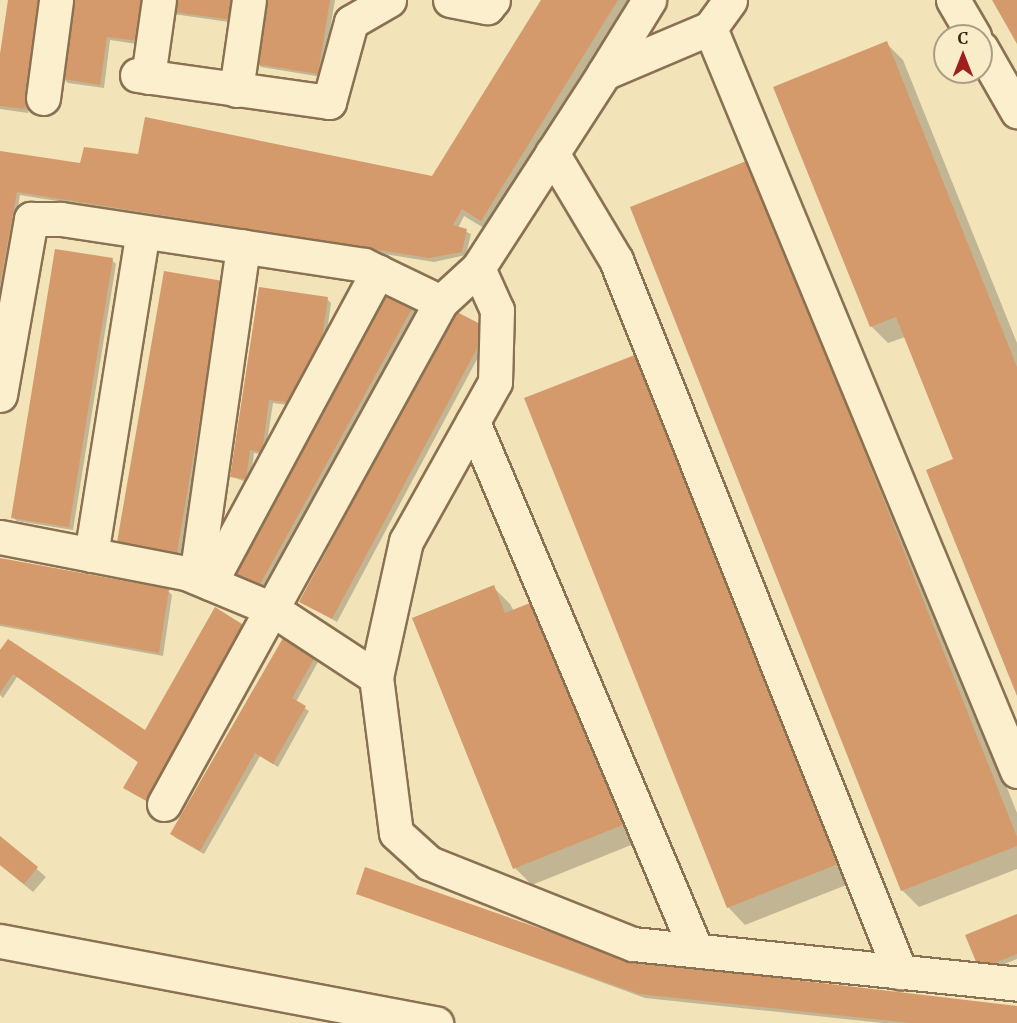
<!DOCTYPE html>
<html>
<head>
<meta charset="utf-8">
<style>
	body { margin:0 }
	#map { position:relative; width:1017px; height:1023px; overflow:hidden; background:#f2e3b9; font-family:Merriweather,serif }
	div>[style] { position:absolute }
	.shadow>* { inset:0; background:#0003 }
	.building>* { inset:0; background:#d49a6b }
	.roads { filter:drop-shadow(2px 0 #8a7152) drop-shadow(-2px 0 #8a7152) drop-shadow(0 2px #8a7152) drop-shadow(0 -2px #8a7152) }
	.minor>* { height:33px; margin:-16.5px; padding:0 16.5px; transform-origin:16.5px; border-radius:16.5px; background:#fcefcd }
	span { translate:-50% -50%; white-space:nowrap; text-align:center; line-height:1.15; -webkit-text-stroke:6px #f9ecc9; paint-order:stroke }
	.north { position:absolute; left:933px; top:24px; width:60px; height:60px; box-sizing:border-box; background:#f9ecc9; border:2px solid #ab9e83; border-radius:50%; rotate:0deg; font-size:16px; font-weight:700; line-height:24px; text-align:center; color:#372819 }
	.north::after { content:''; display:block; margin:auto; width:21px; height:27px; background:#9e201d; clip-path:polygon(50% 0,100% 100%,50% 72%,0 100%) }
</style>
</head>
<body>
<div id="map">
	<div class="shadow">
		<div style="clip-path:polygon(9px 0,44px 0,28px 113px,0 109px,0 65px)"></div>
		<div style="clip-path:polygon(75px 0,144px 45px,110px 40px,104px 88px,68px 83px,64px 79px)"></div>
		<div style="clip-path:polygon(239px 0,236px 23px,173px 14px,168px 10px)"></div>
		<div style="clip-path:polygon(268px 0,335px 0,322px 77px,261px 67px,257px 63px)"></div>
		<div style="clip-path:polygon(542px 0,645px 0,499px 237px,464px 216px,458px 228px,471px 234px,466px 255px,434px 262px,20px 195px,0 318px,0 152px,81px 165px,139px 155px,433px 178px)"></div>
		<div style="clip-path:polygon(886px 43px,903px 60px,1017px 343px,1017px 693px,955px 460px,905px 337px,888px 343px,871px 326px)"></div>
		<div style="clip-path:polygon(766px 179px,1017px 813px,1017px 869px,919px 907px,902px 890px)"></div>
		<div style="clip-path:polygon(112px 260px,116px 264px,73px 530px,17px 521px,13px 517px)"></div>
		<div style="clip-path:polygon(223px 282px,192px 575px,135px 565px)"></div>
		<div style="clip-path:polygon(260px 289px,327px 299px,331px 303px,320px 381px,302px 407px,273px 403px,265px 455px,254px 453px,250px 483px,232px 477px)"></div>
		<div style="clip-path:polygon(418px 297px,422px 301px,263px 591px,233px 575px)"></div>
		<div style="clip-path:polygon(456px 313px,491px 333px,337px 622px,301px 601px)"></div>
		<div style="clip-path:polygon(526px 399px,859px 880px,745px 925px,728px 907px)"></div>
		<div style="clip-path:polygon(0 560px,168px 591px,172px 595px,163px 656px,0 626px)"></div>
		<div style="clip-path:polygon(493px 587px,510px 604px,641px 841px,532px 885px,515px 868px)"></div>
		<div style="clip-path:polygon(0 652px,145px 732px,157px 807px,129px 791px,139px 763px,17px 677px,3px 698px,0 695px)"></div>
		<div style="clip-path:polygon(314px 658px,318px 662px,296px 702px,309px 711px,278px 767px,260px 756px,204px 854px,176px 838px,172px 834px)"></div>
		<div style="clip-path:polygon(0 837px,46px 877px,33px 892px,0 865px)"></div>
		<div style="clip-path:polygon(357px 893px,633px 962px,1017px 1007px,1017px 1023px,883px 1023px,645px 998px)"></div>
		<div style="clip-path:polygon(1017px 916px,1017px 959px,984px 972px)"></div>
	</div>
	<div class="building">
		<div style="clip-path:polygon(8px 0,40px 0,25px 109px,0 106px,0 54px)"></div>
		<div style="clip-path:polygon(74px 0,146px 0,140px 41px,107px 37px,100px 85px,63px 79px)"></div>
		<div style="clip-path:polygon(168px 0,235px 0,232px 20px,167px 11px)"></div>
		<div style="clip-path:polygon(266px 0,330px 0,318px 74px,256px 64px)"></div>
		<div style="clip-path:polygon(541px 0,618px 0,481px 221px,462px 209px,453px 225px,467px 229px,462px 252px,429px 258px,17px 192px,0 284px,0 151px,80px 163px,84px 147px,138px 154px,145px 117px,432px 176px)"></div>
		<div style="clip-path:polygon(992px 0,1017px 0,1017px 44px,1008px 28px)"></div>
		<div style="clip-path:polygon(887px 41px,1017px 367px,1017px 696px,926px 470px,953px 459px,896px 317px,870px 327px,773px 87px)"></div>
		<div style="clip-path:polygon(749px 160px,1017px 837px,1017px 846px,901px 891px,630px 207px)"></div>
		<div style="clip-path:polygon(55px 249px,113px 258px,69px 527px,11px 518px)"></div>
		<div style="clip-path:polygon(164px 271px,223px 281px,176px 558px,116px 548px)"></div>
		<div style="clip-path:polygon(388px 279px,419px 296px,258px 588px,227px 571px)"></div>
		<div style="clip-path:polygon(259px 287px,328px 297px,316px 377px,303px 375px,299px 404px,269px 400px,262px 452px,250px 450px,246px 479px,230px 477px)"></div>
		<div style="clip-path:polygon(455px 311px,488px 328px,332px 619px,299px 602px)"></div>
		<div style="clip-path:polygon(640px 353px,843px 862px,727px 908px,524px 398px)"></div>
		<div style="clip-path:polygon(0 558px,169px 589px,159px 653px,0 624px)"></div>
		<div style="clip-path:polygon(494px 585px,505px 613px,535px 601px,625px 824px,513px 869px,412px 618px)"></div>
		<div style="clip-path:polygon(215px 607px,245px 626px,152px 804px,123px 788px,138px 762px,13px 674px,0 693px,0 650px,8px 639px,145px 730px)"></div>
		<div style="clip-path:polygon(283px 638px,315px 657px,292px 698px,306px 706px,273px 764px,255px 753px,200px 851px,170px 834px)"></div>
		<div style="clip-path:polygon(0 836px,38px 867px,24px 884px,0 865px)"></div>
		<div style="clip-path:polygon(365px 867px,633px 961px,1017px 1006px,1017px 1023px,911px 1023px,639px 994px,356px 894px)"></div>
		<div style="clip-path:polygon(1017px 914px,1017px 954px,979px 969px,965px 935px)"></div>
	</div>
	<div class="roads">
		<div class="minor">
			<div style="left:450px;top:0;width:38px;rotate:11deg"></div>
			<div style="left:487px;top:7px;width:9px;rotate:-49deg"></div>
			<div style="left:953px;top:0;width:42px;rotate:59.7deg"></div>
			<div style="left:710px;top:28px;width:804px;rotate:67.55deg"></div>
			<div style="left:981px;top:48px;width:73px;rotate:60.3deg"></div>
			<div style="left:604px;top:73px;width:86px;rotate:-58.3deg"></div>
			<div style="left:137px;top:75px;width:194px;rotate:8deg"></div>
			<div style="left:329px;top:102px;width:83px;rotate:-74.6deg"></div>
			<div style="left:351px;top:22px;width:44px;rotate:-30.1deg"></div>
			<div style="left:148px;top:77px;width:78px;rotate:-81.9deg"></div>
			<div style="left:236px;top:90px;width:91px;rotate:-81.8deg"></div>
			<div style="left:43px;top:98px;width:99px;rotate:-82.4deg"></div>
			<div style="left:552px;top:153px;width:125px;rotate:59.1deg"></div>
			<div style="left:616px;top:260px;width:767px;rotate:68.25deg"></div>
			<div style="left:478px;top:268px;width:46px;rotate:65.7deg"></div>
			<div style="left:497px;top:310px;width:72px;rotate:91.6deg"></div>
			<div style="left:495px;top:382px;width:182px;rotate:119.2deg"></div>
			<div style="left:406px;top:541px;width:139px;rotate:102.4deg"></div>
			<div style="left:376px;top:677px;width:157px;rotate:82.7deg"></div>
			<div style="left:396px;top:833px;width:45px;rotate:42.3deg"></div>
			<div style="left:429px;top:863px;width:219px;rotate:21.7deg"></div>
			<div style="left:633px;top:944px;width:386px;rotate:5.9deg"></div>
			<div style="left:0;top:395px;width:179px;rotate:-80deg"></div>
			<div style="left:31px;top:219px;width:30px"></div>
			<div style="left:61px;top:219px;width:306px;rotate:8.6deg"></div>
			<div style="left:364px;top:265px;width:85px;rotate:25.7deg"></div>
			<div style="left:473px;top:422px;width:573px;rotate:67.1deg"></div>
			<div style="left:0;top:537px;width:189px;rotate:11deg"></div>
			<div style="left:186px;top:573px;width:93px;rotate:22.7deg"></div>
			<div style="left:272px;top:609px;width:124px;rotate:33.2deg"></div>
			<div style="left:91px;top:555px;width:327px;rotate:-80.9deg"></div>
			<div style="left:196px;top:577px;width:334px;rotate:-81.9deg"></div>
			<div style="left:210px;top:583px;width:354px;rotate:-61.7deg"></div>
			<div style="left:164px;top:804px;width:573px;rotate:-61.11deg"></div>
			<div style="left:441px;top:302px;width:50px;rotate:-42.6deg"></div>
			<div style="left:478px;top:268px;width:232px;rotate:-57.1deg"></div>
			<div style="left:604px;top:73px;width:115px;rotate:-23deg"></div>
			<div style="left:710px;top:28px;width:34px;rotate:-54deg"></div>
			<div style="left:0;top:941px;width:444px;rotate:10.7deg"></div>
		</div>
	</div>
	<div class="north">С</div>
</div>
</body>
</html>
